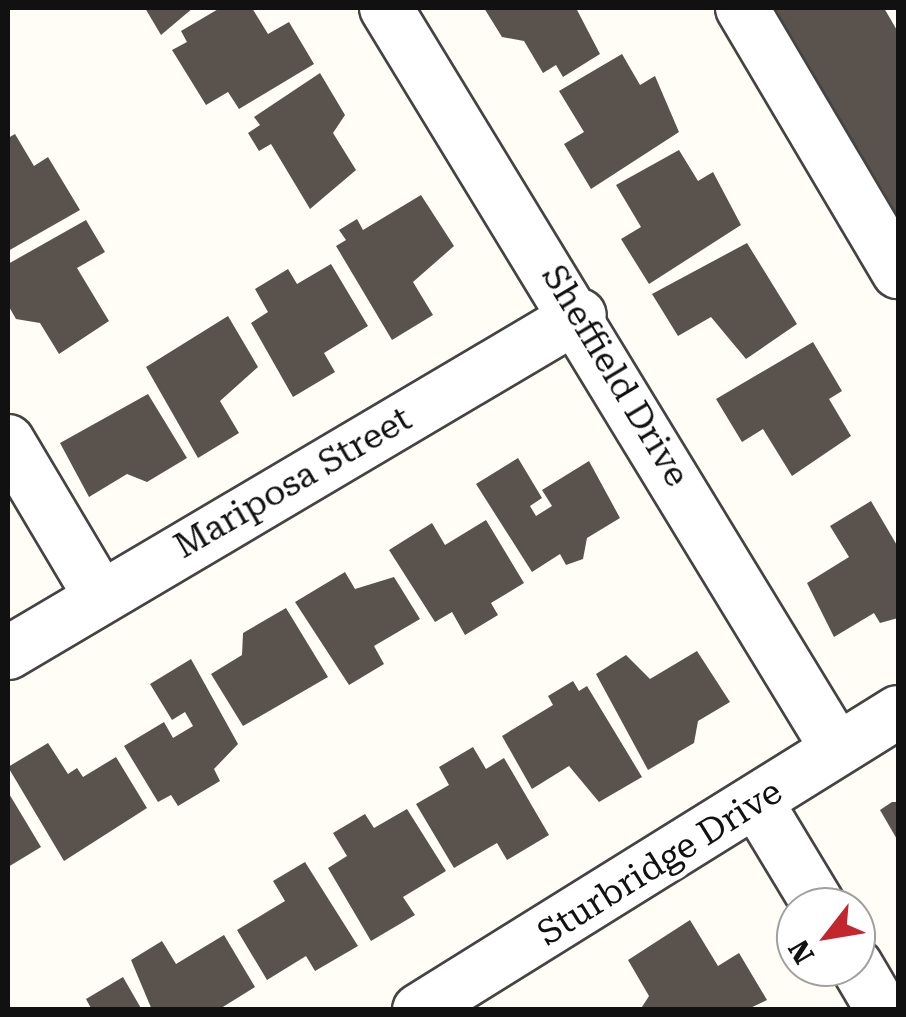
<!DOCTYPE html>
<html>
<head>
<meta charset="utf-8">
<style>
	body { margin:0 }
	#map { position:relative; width:906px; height:1017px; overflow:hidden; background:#fffdf5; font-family:"Roboto Serif",serif }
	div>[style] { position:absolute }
	.building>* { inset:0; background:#5a524d }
	.roads { filter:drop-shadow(2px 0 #444) drop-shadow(-2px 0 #444) drop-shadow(0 2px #444) drop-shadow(0 -2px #444) }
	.minor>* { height:52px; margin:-26px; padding:0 26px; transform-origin:26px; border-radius:26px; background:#fff }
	span { translate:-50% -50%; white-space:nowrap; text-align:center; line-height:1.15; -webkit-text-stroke:10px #fff; paint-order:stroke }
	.street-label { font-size:35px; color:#111 }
	.frame { position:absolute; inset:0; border:10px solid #111; pointer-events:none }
	.north { position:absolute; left:776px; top:887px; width:100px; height:100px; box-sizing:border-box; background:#fff; border:2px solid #a0a0a0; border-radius:50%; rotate:239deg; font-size:28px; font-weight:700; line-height:40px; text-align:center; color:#111 }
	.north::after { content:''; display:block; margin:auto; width:35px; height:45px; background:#c4262e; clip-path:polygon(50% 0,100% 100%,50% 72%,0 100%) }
</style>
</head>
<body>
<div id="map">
	<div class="building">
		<div style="clip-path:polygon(145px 8px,193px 8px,161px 35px)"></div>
		<div style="clip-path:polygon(220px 8px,252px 8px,268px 34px,289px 22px,314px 64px,239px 109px,228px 92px,206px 105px,172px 50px,187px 42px,181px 31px)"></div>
		<div style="clip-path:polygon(484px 8px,576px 8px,600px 54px,563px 77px,556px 65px,543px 73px,524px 41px,502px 37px)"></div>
		<div style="clip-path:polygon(763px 8px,884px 8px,898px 32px,898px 234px)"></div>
		<div style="clip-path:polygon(622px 54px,640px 85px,655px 76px,679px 132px,591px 189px,564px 144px,584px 132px,559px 91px)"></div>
		<div style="clip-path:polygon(320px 73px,345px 115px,333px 133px,356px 170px,310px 209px,271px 144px,259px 151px,248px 133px,260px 125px,254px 117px)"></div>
		<div style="clip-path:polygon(15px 134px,34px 166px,48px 157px,80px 210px,8px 251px,8px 138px)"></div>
		<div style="clip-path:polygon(679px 150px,698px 181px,713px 172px,741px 225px,649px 284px,621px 239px,641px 227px,616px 185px)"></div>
		<div style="clip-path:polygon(421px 195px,454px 246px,413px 282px,433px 315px,392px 340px,336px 246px,346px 240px,339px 230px,357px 219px,363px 230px)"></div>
		<div style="clip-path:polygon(86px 220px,105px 252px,77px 268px,109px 321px,59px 354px,40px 323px,16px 319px,8px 305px,8px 264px)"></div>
		<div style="clip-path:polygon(747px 243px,797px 324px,746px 359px,711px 317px,678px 336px,652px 294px)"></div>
		<div style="clip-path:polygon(331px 264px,368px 326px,324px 353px,335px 372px,293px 397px,251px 323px,268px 312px,255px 289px,288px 269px,297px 284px)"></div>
		<div style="clip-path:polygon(228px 316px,258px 367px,220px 401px,239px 433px,198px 458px,146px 367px)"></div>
		<div style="clip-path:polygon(813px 342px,842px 391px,829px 399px,851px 436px,792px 476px,763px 429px,742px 442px,716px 399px)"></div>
		<div style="clip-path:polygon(148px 394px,187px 458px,147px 482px,127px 474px,89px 497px,60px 443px)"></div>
		<div style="clip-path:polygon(518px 458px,542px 498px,530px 506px,536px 516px,552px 506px,542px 490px,589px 461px,620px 518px,587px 538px,583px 559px,566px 565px,560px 554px,532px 572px,476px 484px)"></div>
		<div style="clip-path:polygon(871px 501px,898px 547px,898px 618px,880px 623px,874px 613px,834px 637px,807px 583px,849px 557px,830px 526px)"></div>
		<div style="clip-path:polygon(486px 520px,524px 583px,491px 603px,498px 615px,465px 635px,452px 612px,435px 622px,389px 550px,432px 523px,445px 545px)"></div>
		<div style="clip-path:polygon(345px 572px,355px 589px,394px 577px,420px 619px,374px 646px,384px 664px,349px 685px,295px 602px)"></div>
		<div style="clip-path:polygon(286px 608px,328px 677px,243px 726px,211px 674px,242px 655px,243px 633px)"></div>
		<div style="clip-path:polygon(697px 651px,730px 702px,698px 721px,694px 743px,648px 770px,596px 674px,626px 655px,650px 679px)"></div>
		<div style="clip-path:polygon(191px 659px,238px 744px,214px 769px,220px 781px,178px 806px,171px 795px,158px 802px,124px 746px,164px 722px,173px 738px,193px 726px,185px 712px,172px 720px,150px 684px)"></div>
		<div style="clip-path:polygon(573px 681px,579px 691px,587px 686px,642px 777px,599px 802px,569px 766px,532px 789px,502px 736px,553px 705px,548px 696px)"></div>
		<div style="clip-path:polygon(48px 743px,68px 774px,77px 768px,83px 777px,116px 757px,147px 808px,64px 861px,8px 767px)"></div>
		<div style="clip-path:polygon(473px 747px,486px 769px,504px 758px,549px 835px,507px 860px,497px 843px,454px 868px,416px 804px,449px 785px,439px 767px)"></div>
		<div style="clip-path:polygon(8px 792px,41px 847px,8px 867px)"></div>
		<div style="clip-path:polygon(892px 802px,898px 802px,898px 841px,880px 810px)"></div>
		<div style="clip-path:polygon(407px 809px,446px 871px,403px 897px,415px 915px,371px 941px,328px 868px,347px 856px,333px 833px,365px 814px,374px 828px)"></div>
		<div style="clip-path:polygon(305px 862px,358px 946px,315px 971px,306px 956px,267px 980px,237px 930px,285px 901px,273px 881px)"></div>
		<div style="clip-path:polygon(690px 920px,718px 966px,739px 953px,767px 1000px,746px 1010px,640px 1010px,649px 996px,628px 960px)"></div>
		<div style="clip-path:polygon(224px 935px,255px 987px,218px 1010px,152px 1010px,131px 960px,162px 941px,176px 964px)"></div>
		<div style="clip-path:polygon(123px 977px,142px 1010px,92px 1010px,86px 999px)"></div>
	</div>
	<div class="roads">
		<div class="minor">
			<div style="left:386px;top:8px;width:867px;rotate:58.67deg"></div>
			<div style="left:742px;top:8px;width:307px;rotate:59.4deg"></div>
			<div style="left:8px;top:441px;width:180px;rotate:59.3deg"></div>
			<div style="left:8px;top:653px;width:664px;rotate:-30.58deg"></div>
			<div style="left:759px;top:806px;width:118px;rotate:58.9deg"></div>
			<div style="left:856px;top:965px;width:45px;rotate:59.5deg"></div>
			<div style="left:419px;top:1010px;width:564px;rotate:-31.89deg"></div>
		</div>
	</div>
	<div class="street-label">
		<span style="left:615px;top:376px;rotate:59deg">Sheffield Drive</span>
		<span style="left:293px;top:483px;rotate:-30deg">Mariposa Street</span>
		<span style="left:660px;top:863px;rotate:-32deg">Sturbridge Drive</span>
	</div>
	<div class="frame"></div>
	<div class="north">N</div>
</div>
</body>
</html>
